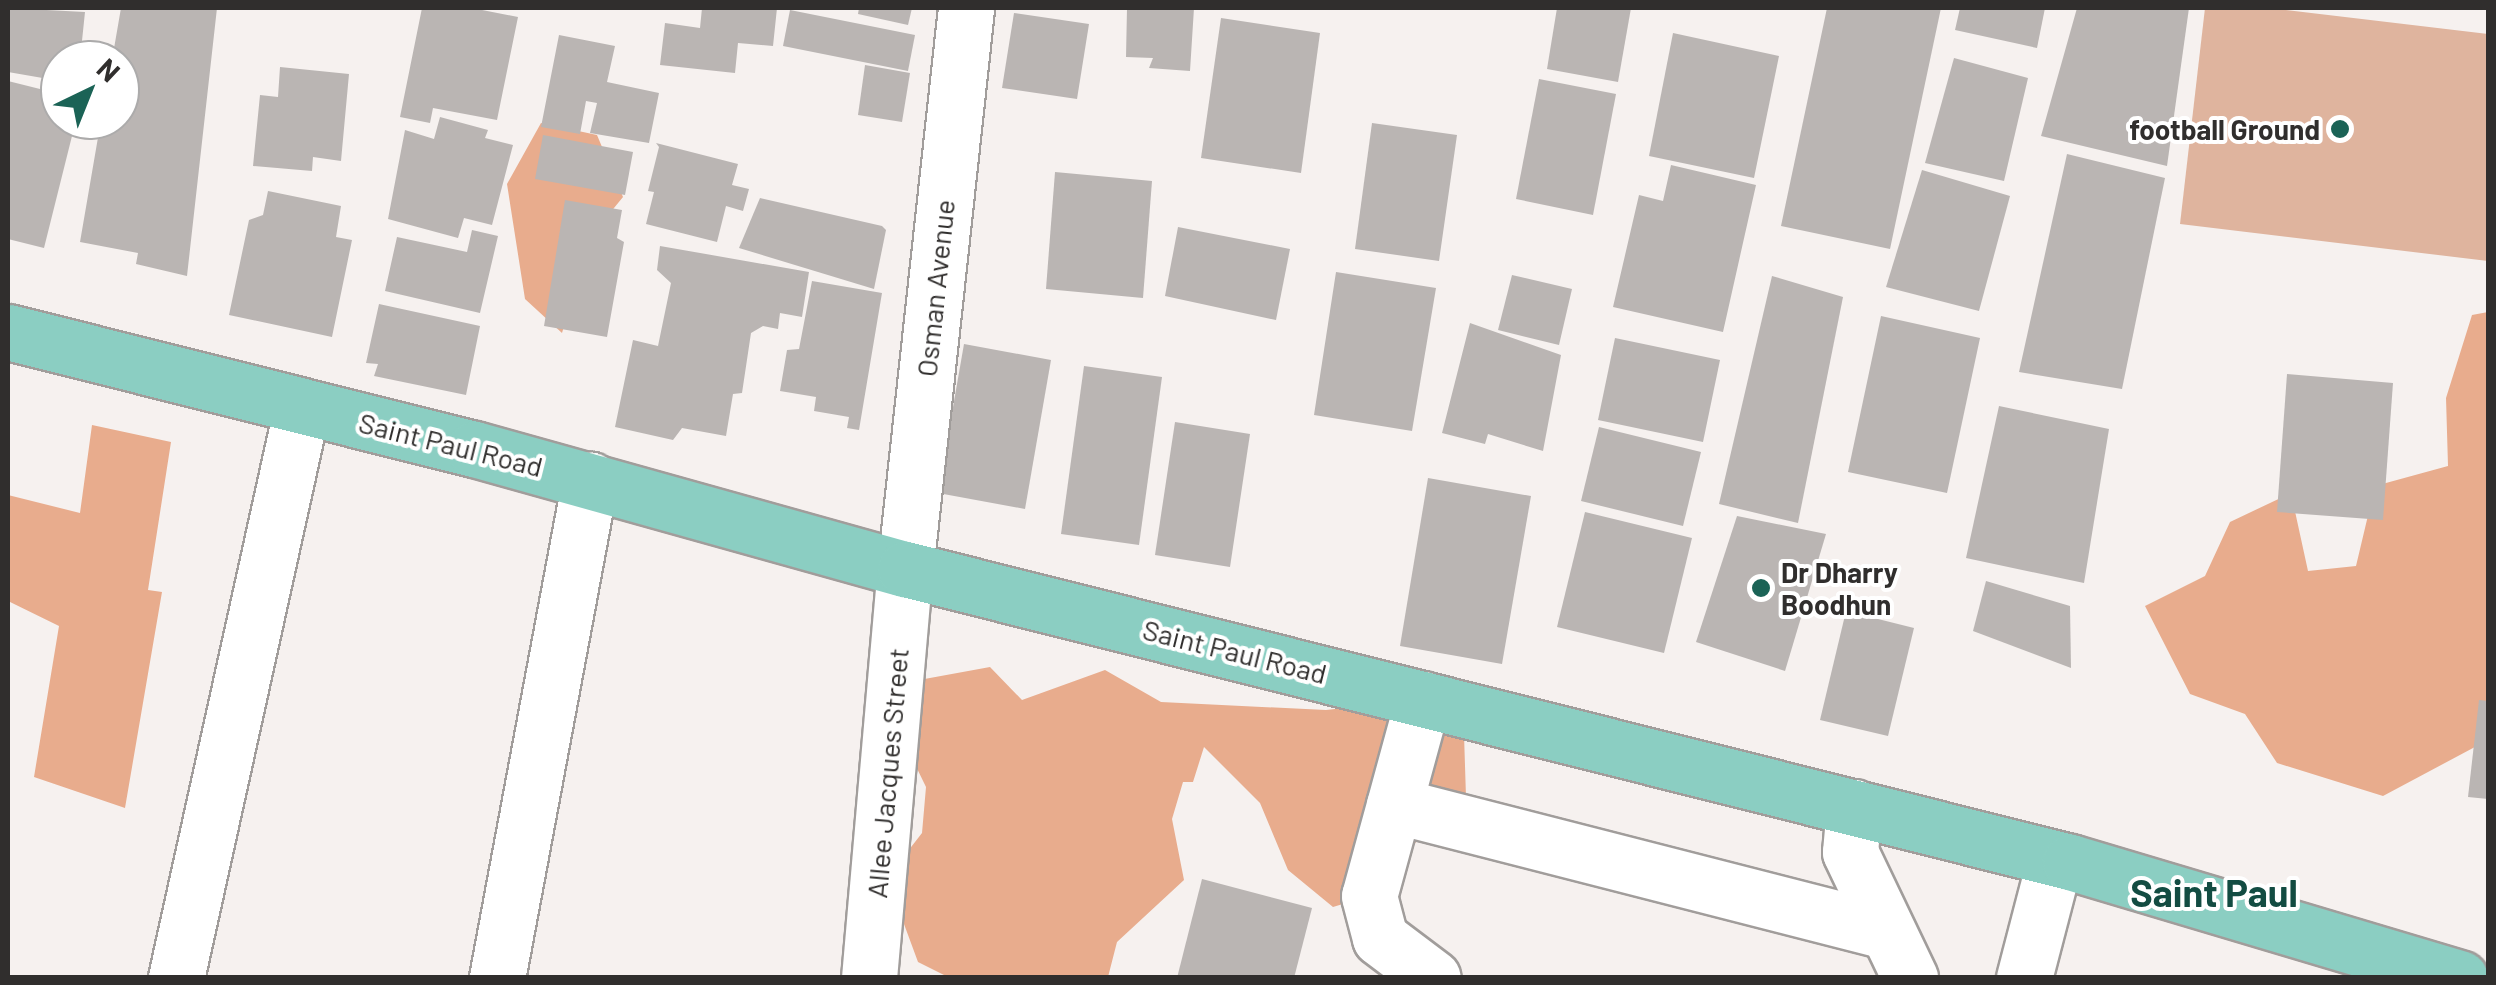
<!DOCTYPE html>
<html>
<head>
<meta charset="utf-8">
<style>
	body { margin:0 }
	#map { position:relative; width:2496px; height:985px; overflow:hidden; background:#f6f1ef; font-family:Barlow,sans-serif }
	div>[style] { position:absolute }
	.green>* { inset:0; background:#dfb49e }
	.forest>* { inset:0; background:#e8ac8d }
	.building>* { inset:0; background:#bab5b3 }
	.roads { filter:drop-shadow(2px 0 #a19d9b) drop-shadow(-2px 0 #a19d9b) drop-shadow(0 2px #a19d9b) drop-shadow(0 -2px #a19d9b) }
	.minor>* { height:55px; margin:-27.5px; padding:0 27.5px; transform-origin:27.5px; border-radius:27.5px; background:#fff }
	.major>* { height:55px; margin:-27.5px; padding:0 27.5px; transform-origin:27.5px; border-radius:27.5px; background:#8bcec2 }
	.dots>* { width:28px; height:28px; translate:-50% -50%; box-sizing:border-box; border:5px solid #fff; border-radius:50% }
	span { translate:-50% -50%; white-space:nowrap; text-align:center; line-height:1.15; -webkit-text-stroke:8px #fff; paint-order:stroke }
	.poi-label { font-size:28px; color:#302e2d; font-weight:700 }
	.right { translate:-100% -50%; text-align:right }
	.left { translate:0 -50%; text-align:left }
	.street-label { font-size:28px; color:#302e2d }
	.district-label { font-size:38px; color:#134c42; font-weight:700 }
	.frame { position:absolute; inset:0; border:10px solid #302e2d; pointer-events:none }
	.north { position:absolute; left:40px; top:40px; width:100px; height:100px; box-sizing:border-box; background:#fff; border:2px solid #acabab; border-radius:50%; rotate:43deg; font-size:28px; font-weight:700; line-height:40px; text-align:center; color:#302e2d }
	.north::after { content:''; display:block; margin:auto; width:35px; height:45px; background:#1b6356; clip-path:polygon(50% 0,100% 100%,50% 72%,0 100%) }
</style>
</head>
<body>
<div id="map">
	<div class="green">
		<div style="clip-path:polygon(2205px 8px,2270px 8px,2488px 34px,2488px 261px,2180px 224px)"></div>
	</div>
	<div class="forest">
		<div style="clip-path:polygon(541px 123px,597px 135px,623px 197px,591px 236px,562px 333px,525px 299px,507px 184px)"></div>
		<div style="clip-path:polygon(2488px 312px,2488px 740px,2383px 796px,2277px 763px,2245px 714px,2190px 694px,2145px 606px,2205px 576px,2230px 522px,2291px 493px,2308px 571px,2356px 566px,2375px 486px,2448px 466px,2446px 398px,2472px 315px)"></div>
		<div style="clip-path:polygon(92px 425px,171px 442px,148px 590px,162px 592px,125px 808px,34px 777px,59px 626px,8px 601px,8px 495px,80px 513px)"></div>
		<div style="clip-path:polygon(990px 667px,1022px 700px,1105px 670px,1161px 702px,1326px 710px,1423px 699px,1464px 734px,1466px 797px,1417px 841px,1369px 896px,1333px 907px,1288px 870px,1260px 803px,1204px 747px,1193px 782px,1183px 782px,1172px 819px,1184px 880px,1117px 942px,1108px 977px,948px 977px,918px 962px,887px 878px,922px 833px,926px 787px,908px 750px,919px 680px)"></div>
	</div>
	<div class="building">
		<div style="clip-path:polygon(8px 8px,85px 12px,80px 60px,60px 60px,60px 81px,8px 72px)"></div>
		<div style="clip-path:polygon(121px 8px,217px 8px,187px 276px,136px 264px,138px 253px,80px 242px,101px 120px,120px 120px,120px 60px,112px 60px)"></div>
		<div style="clip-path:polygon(422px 8px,472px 8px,518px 17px,497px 120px,433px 108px,430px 123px,400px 117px)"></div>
		<div style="clip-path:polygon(702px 8px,777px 8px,773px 46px,738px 43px,735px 73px,660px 65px,665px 23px,700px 28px)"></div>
		<div style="clip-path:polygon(859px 8px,912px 8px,908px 25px,858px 14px)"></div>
		<div style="clip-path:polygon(1127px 8px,1194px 8px,1190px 71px,1149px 68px,1153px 58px,1126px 57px)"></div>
		<div style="clip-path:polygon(1557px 8px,1631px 8px,1618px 82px,1547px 69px)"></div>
		<div style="clip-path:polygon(1827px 8px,1941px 8px,1890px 249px,1781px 226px)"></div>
		<div style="clip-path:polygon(1960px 8px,2045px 8px,2037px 48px,1955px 30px)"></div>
		<div style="clip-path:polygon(2077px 8px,2189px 8px,2167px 166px,2041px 136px)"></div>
		<div style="clip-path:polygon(790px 10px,915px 35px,908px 71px,783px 46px)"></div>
		<div style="clip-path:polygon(1014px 13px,1089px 24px,1077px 99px,1002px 88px)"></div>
		<div style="clip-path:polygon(1221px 18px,1320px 33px,1301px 173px,1201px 158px)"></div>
		<div style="clip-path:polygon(1673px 33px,1779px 56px,1754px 178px,1649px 156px)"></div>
		<div style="clip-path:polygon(559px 35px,615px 46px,607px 82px,659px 93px,649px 143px,590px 133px,597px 103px,586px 101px,580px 134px,541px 127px)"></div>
		<div style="clip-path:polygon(1954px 58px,2028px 78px,2004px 181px,1925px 163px)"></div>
		<div style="clip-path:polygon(865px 65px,910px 73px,902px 122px,858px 115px)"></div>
		<div style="clip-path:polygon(280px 67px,349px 74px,341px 161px,313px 157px,312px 171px,253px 166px,260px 95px,278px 97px)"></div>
		<div style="clip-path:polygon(1539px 79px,1616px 94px,1593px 215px,1516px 199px)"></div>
		<div style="clip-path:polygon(8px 81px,60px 94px,60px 120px,76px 120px,44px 248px,8px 239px)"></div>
		<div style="clip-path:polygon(440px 117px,488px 130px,485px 138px,513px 145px,492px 225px,464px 218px,458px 238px,388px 219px,405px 130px,434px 139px)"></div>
		<div style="clip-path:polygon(1372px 123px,1457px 135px,1439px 261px,1355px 249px)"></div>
		<div style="clip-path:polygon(543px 135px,633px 152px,625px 195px,535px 179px)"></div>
		<div style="clip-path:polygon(656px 143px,738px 164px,732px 185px,749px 189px,743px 211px,726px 206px,717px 242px,646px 224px,654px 192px,648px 191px,659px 147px)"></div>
		<div style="clip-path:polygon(2067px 154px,2165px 178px,2122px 389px,2019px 372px)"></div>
		<div style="clip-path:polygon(1671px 165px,1756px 185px,1723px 332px,1613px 307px,1639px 195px,1663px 201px)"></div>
		<div style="clip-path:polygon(1922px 170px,2010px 196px,1979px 311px,1886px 287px)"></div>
		<div style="clip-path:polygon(1055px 172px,1152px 181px,1143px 298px,1046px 289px)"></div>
		<div style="clip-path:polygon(268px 191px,341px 206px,336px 237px,352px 240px,332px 337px,229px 315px,249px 220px,263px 215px)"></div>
		<div style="clip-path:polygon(760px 198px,882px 226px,886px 230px,874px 289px,739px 248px)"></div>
		<div style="clip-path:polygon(565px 200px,622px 210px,617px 238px,624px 242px,607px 337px,544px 326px)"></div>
		<div style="clip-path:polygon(1178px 227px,1290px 249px,1276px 320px,1165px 296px)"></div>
		<div style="clip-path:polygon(472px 230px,498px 236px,480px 313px,385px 291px,397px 237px,467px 252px)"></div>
		<div style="clip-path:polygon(660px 246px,809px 272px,802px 317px,780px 313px,778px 329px,763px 326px,751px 333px,742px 393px,733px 394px,726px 436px,682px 428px,673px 440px,615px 427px,633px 340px,658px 346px,671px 283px,657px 270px)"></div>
		<div style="clip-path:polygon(1336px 272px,1436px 288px,1412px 431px,1314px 415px)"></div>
		<div style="clip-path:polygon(1512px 275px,1572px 289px,1559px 345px,1498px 330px)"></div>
		<div style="clip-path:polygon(1772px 276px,1843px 297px,1798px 523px,1719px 504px)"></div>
		<div style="clip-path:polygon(812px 281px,882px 293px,859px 430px,847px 428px,849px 417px,814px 411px,816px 397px,780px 391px,787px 350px,799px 349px)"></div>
		<div style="clip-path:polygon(379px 304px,480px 326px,466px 395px,374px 376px,378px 364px,366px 363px)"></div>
		<div style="clip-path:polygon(1881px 316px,1980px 338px,1947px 493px,1848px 472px)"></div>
		<div style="clip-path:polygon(1470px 323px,1561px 355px,1543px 451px,1488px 434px,1485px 444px,1442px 433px)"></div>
		<div style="clip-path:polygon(1615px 338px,1720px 360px,1703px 442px,1598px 420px)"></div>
		<div style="clip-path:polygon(964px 344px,1051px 360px,1025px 509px,938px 493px)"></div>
		<div style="clip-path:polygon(1084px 366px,1162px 377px,1139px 545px,1061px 534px)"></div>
		<div style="clip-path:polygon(2287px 374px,2393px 383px,2383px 520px,2277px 512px)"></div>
		<div style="clip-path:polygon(1999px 406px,2109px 429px,2084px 583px,1966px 558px)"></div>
		<div style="clip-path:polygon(1175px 422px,1250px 434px,1230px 567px,1155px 555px)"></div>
		<div style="clip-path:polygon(1599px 427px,1701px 452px,1683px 526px,1581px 501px)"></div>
		<div style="clip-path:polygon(1428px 478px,1531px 496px,1502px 664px,1400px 646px)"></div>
		<div style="clip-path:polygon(1585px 512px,1692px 538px,1664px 653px,1557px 627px)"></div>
		<div style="clip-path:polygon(1737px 516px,1826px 534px,1785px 671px,1696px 642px)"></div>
		<div style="clip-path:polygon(1986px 581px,2070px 606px,2071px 668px,1973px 631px)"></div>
		<div style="clip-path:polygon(1846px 611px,1914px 628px,1888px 736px,1820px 720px)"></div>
		<div style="clip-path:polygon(2479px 700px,2488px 701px,2488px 799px,2468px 797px)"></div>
		<div style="clip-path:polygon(1202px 879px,1312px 908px,1294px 978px,1177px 978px)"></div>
	</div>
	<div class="roads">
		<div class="minor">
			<div style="left:1423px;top:699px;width:204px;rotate:105.3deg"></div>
			<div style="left:1369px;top:896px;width:43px;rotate:75.3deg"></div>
			<div style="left:1380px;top:938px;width:66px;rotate:37deg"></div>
			<div style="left:1394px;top:805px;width:508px;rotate:14.36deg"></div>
			<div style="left:1854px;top:807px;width:45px;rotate:95.1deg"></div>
			<div style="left:1850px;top:852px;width:140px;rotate:64.5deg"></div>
			<div style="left:176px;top:978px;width:585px;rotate:-77.56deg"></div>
			<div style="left:497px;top:978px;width:507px;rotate:-79.42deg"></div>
			<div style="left:869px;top:978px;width:411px;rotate:-85deg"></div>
			<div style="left:905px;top:569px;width:564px;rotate:-83.79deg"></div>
			<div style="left:2024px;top:978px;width:123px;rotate:-75.4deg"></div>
		</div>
		<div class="major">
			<div style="left:8px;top:332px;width:480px;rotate:14.1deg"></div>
			<div style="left:474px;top:449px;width:447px;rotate:15.6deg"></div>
			<div style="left:905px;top:569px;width:1201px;rotate:14.12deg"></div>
			<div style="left:2070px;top:862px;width:407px;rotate:16.6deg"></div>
		</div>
	</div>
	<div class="dots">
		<div style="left:2340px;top:129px;background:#1b6356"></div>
		<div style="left:1761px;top:588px;background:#1b6356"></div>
	</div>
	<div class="poi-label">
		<span class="right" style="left:2320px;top:129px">football Ground</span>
		<span class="left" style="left:1781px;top:588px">Dr Dharry<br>Boodhun</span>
	</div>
	<div class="street-label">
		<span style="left:935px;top:288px;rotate:-84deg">Osman Avenue</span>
		<span style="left:451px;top:444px;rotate:14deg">Saint Paul Road</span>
		<span style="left:1235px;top:651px;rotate:14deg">Saint Paul Road</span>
		<span style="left:887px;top:773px;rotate:-85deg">Allee Jacques Street</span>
	</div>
	<div class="district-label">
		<span style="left:2214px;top:893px">Saint Paul</span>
	</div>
	<div class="frame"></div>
	<div class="north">N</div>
</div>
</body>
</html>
